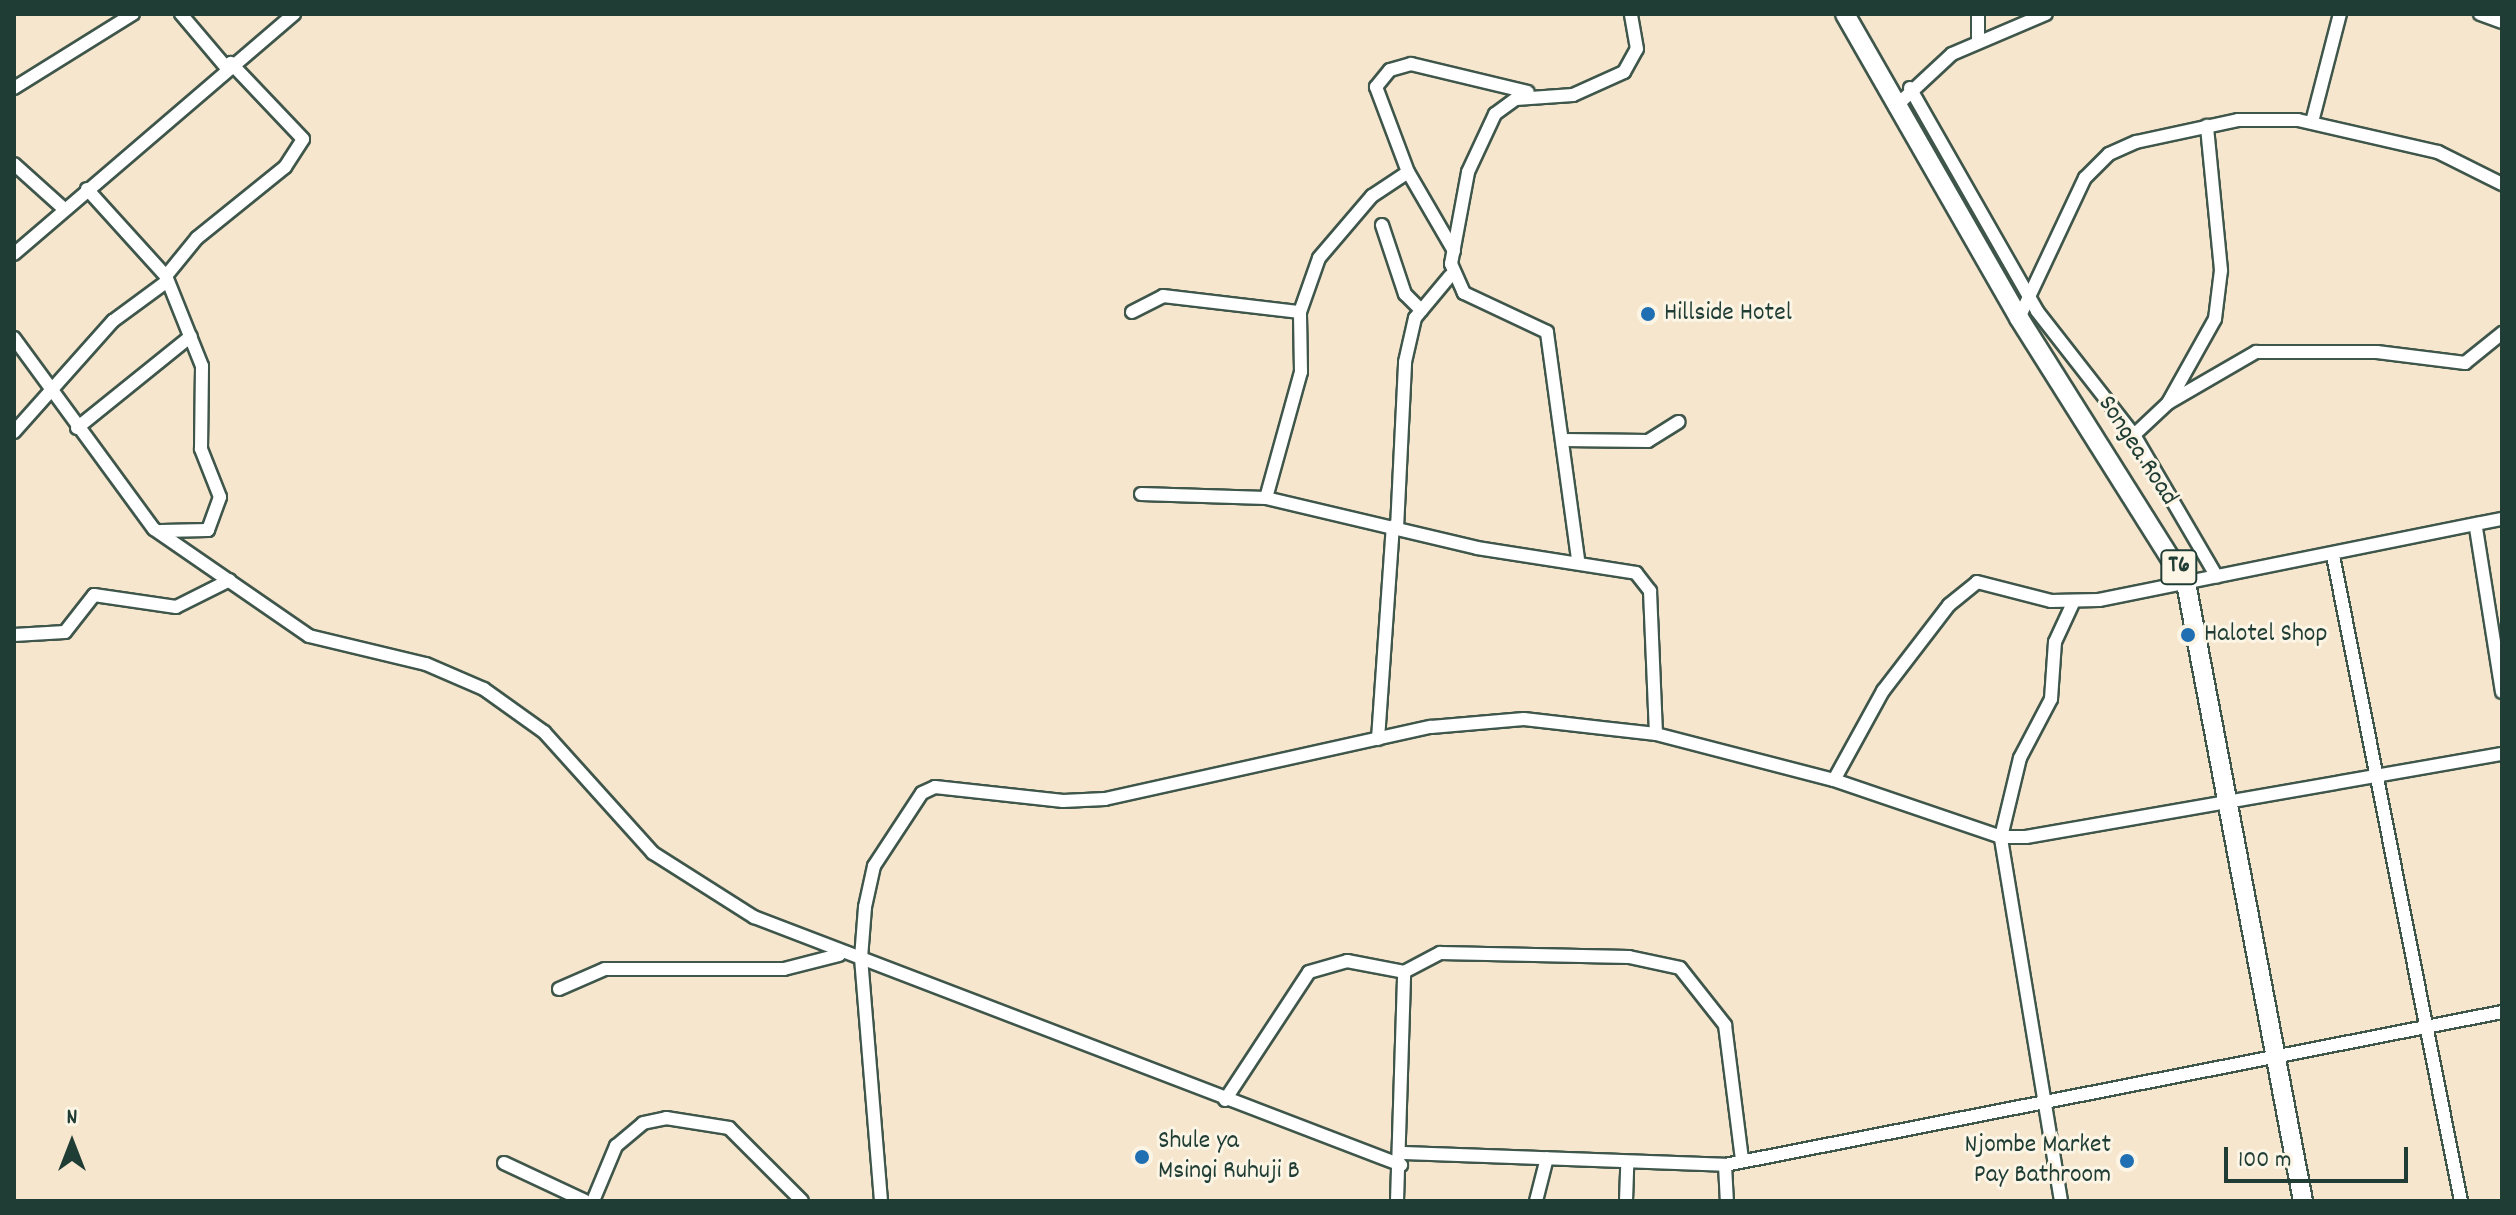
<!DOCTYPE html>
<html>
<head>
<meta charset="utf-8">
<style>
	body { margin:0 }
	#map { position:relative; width:2516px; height:1215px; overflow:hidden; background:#f6e6cd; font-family:Dekko,sans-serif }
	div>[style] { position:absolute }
	.roads { filter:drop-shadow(2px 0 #3f564b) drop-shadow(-2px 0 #3f564b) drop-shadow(0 2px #3f564b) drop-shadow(0 -2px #3f564b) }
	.minor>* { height:12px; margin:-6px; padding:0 6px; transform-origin:6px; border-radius:6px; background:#fff }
	.highway>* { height:18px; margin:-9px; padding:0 9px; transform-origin:9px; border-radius:9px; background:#fff }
	.dots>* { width:22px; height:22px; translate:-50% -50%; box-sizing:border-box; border:4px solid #fcf5e5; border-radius:50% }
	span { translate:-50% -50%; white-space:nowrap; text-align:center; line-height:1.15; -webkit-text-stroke:6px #fcf5e5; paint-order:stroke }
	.shield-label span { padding:2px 6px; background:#fcf5e5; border:2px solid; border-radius:6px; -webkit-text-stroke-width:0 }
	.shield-label { font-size:24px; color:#1f3d34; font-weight:700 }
	.poi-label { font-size:26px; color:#1f3d34 }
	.left { translate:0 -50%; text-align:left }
	.right { translate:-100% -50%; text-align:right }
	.street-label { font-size:26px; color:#1f3d34 }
	.frame { position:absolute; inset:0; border:16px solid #1f3d34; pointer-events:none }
	.north { position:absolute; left:32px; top:1103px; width:80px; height:80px; -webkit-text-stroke:6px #fcf5e5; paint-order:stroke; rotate:0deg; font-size:22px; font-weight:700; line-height:32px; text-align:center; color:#1f3d34 }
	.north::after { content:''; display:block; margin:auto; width:28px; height:36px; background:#1f3d34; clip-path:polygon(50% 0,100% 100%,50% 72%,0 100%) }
	.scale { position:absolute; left:2224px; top:1147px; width:184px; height:36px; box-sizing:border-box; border:4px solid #1f3d34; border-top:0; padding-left:10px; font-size:24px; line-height:28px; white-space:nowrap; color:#1f3d34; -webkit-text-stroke:6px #fcf5e5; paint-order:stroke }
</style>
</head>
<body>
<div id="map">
	<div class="roads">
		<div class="minor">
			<div style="left:181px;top:14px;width:68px;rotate:49.8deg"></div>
			<div style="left:1978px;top:14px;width:25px;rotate:90deg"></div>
			<div style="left:2480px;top:14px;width:23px;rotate:20deg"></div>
			<div style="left:14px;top:88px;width:140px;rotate:-31.9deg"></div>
			<div style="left:1910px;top:88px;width:257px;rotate:60.3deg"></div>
			<div style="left:2037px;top:311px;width:157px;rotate:52deg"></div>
			<div style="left:2134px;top:435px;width:164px;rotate:59.7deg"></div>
			<div style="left:1895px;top:107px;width:78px;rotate:-42.9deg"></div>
			<div style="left:1952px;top:54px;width:102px;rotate:-23.1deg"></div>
			<div style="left:2312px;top:122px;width:112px;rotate:-75.5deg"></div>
			<div style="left:14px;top:164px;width:67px;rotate:42deg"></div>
			<div style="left:87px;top:189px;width:118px;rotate:47.8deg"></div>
			<div style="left:1382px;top:225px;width:73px;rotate:71.6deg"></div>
			<div style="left:1405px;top:294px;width:23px;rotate:45deg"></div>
			<div style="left:1454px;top:251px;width:91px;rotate:-120.2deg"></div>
			<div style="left:1408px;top:172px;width:91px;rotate:-110.6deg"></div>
			<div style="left:1376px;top:87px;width:22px;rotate:-51deg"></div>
			<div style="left:1390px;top:70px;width:22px;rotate:-16deg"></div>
			<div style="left:1411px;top:64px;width:120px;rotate:13.5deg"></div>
			<div style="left:14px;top:254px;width:369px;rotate:-40.6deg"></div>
			<div style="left:1132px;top:312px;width:35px;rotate:-27deg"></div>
			<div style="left:1163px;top:296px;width:138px;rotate:6.7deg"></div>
			<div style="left:2019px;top:318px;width:155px;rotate:-64.8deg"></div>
			<div style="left:2085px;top:178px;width:34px;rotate:-45deg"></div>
			<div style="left:2109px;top:154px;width:30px;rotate:-24deg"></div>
			<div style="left:2136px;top:142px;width:104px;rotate:-12.2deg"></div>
			<div style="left:2238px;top:120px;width:60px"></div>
			<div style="left:2298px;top:120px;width:144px;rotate:12.9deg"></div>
			<div style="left:2438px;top:152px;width:72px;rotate:26.6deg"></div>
			<div style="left:14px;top:338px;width:237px;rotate:53.8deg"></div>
			<div style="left:154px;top:529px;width:188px;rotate:34.6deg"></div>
			<div style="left:309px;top:636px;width:120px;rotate:13.5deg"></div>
			<div style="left:426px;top:664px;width:63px;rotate:23.3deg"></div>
			<div style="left:484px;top:689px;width:74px;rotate:35.6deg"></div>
			<div style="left:544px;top:732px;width:163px;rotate:48deg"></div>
			<div style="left:653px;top:853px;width:120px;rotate:32.4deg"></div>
			<div style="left:754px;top:917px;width:693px;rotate:20.97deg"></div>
			<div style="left:2168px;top:403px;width:102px;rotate:-30.1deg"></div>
			<div style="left:2256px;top:352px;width:121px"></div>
			<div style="left:2377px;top:352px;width:89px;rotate:7.1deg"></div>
			<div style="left:2465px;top:363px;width:48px;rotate:-39deg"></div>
			<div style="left:77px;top:428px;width:146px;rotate:-38.9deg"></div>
			<div style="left:14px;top:432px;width:149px;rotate:-48.3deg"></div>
			<div style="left:113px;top:321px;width:66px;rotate:-36.3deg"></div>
			<div style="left:2134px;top:435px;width:47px;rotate:-43.3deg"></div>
			<div style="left:2168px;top:403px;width:96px;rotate:-60.8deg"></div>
			<div style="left:2215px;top:319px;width:49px;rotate:-83deg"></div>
			<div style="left:2221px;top:270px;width:145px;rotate:-95.6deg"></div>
			<div style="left:1563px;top:440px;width:85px;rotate:0.7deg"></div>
			<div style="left:1648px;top:441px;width:36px;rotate:-32deg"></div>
			<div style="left:1141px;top:494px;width:125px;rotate:1.8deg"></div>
			<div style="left:1266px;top:498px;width:217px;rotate:13.3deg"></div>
			<div style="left:1477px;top:548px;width:161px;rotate:8.9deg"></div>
			<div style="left:1636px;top:573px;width:23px;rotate:52deg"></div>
			<div style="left:1650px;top:591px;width:143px;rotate:87.6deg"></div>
			<div style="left:1266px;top:498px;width:131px;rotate:-74.5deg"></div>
			<div style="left:1301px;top:372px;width:60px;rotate:-91deg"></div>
			<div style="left:1300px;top:312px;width:57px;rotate:-70.6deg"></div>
			<div style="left:1319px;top:258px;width:82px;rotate:-49.5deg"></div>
			<div style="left:1372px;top:196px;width:43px;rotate:-33.7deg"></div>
			<div style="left:1397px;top:528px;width:166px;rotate:-87.2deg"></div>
			<div style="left:1405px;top:362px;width:45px;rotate:-77.2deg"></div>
			<div style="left:1415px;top:318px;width:55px;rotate:-50.2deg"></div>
			<div style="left:2476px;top:528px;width:166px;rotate:81deg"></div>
			<div style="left:161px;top:531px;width:47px;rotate:-1.2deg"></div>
			<div style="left:208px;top:530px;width:35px;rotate:-70deg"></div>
			<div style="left:220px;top:497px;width:52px;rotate:-111.6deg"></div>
			<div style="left:201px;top:449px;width:83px;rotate:-89.3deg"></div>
			<div style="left:202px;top:366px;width:97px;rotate:-111.8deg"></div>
			<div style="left:166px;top:276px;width:49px;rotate:-50.8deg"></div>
			<div style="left:197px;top:238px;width:113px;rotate:-38.9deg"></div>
			<div style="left:285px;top:167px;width:33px;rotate:-57deg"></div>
			<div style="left:303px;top:139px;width:105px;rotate:-133.5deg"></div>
			<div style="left:2333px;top:556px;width:658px;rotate:78.78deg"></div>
			<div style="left:1578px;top:559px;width:229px;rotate:-97.8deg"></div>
			<div style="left:1547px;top:332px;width:92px;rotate:-154.8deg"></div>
			<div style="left:1464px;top:293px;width:32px;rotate:-114deg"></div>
			<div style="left:1451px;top:264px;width:94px;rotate:-79.5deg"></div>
			<div style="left:1468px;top:172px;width:64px;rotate:-65deg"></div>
			<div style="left:1495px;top:114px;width:26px;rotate:-36deg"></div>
			<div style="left:1516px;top:99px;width:57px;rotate:-4deg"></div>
			<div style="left:1573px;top:95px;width:56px;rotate:-24.3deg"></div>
			<div style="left:1624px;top:72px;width:26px;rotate:-61deg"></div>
			<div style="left:1637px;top:49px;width:36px;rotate:-100deg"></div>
			<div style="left:14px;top:635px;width:51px;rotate:-3.4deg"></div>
			<div style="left:65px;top:632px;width:47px;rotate:-51.9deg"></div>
			<div style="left:94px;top:595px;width:83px;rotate:8.3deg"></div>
			<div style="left:176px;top:607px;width:60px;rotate:-26.6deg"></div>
			<div style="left:1378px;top:739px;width:213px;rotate:-86deg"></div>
			<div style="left:1834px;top:780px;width:102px;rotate:-61.2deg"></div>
			<div style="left:1883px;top:691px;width:108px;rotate:-52.5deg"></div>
			<div style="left:1949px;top:605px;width:36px;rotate:-39deg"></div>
			<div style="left:1977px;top:582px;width:76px;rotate:14.4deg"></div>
			<div style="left:2051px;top:601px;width:48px;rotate:-1.2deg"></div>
			<div style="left:2099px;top:600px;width:411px;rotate:-11.4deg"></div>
			<div style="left:559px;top:989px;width:50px;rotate:-23.5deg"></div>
			<div style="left:605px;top:969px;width:179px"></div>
			<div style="left:784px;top:969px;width:57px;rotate:-14.3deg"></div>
			<div style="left:1225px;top:1100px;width:153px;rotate:-56.7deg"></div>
			<div style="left:1309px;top:972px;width:40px;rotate:-16deg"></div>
			<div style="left:1347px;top:961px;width:58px;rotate:10.9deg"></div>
			<div style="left:1403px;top:1153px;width:322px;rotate:2.1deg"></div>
			<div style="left:1725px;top:1165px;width:792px;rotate:-11.14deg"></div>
			<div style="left:504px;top:1163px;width:89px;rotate:25.1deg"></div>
			<div style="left:1725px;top:1165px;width:36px;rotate:87deg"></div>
			<div style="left:593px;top:1201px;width:60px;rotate:-67.3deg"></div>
			<div style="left:616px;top:1146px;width:35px;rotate:-40deg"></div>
			<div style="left:643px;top:1123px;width:24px;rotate:-12deg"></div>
			<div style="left:666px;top:1118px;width:64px;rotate:9deg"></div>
			<div style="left:729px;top:1128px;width:103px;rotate:45deg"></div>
			<div style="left:881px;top:1201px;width:244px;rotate:-94.7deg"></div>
			<div style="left:861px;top:958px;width:51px;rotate:-85.5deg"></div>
			<div style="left:865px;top:907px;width:42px;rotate:-77.6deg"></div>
			<div style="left:874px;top:866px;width:87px;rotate:-56.7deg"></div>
			<div style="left:922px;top:793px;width:14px;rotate:-25deg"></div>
			<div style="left:935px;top:787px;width:129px;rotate:6.2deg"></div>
			<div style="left:1063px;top:801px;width:42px;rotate:-2.7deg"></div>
			<div style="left:1105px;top:799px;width:334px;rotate:-12.5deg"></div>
			<div style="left:1431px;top:727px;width:93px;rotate:-4.9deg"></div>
			<div style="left:1524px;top:719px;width:133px;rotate:6.5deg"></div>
			<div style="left:1656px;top:734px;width:184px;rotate:14.5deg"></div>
			<div style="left:1834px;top:780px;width:176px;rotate:18.8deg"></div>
			<div style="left:2001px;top:837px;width:25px"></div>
			<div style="left:2026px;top:837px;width:483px;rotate:-9.9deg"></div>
			<div style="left:1397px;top:1201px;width:229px;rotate:-88.2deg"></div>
			<div style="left:1404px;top:972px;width:41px;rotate:-27.8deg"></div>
			<div style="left:1440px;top:953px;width:189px;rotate:1.2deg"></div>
			<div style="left:1629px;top:957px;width:52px;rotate:12.2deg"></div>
			<div style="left:1680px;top:968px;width:73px;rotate:51.7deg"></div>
			<div style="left:1725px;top:1025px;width:135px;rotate:82.8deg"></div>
			<div style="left:1536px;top:1201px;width:44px;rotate:-75.7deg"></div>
			<div style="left:1626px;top:1201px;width:36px;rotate:-88deg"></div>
			<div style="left:2061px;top:1201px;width:369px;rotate:-99.4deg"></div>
			<div style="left:2001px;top:837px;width:81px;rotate:-76.5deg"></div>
			<div style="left:2020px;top:758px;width:67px;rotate:-62.3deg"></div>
			<div style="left:2051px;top:699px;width:57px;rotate:-86deg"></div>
			<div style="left:2055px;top:642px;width:43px;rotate:-65.2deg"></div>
		</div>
		<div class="highway">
			<div style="left:1845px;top:14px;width:350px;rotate:60.2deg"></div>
			<div style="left:2019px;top:318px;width:313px;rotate:57.8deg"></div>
			<div style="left:2186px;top:583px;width:629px;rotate:79.28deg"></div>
		</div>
	</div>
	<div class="dots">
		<div style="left:1648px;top:314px;background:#1f6fb2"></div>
		<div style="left:2188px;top:635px;background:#1f6fb2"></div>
		<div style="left:1142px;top:1157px;background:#1f6fb2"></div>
		<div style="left:2127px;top:1161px;background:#1f6fb2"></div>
	</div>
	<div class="shield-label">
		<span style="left:2179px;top:567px">T6</span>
	</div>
	<div class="poi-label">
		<span class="left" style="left:1664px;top:314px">Hillside Hotel</span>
		<span class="left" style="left:2204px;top:635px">Halotel Shop</span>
		<span class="left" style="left:1158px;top:1157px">Shule ya<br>Msingi Ruhuji B</span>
		<span class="right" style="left:2111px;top:1161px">Njombe Market<br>Pay Bathroom</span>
	</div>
	<div class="street-label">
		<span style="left:2137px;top:451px;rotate:57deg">Songea Road</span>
	</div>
	<div class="frame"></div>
	<div class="north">N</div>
	<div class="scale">100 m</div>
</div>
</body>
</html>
